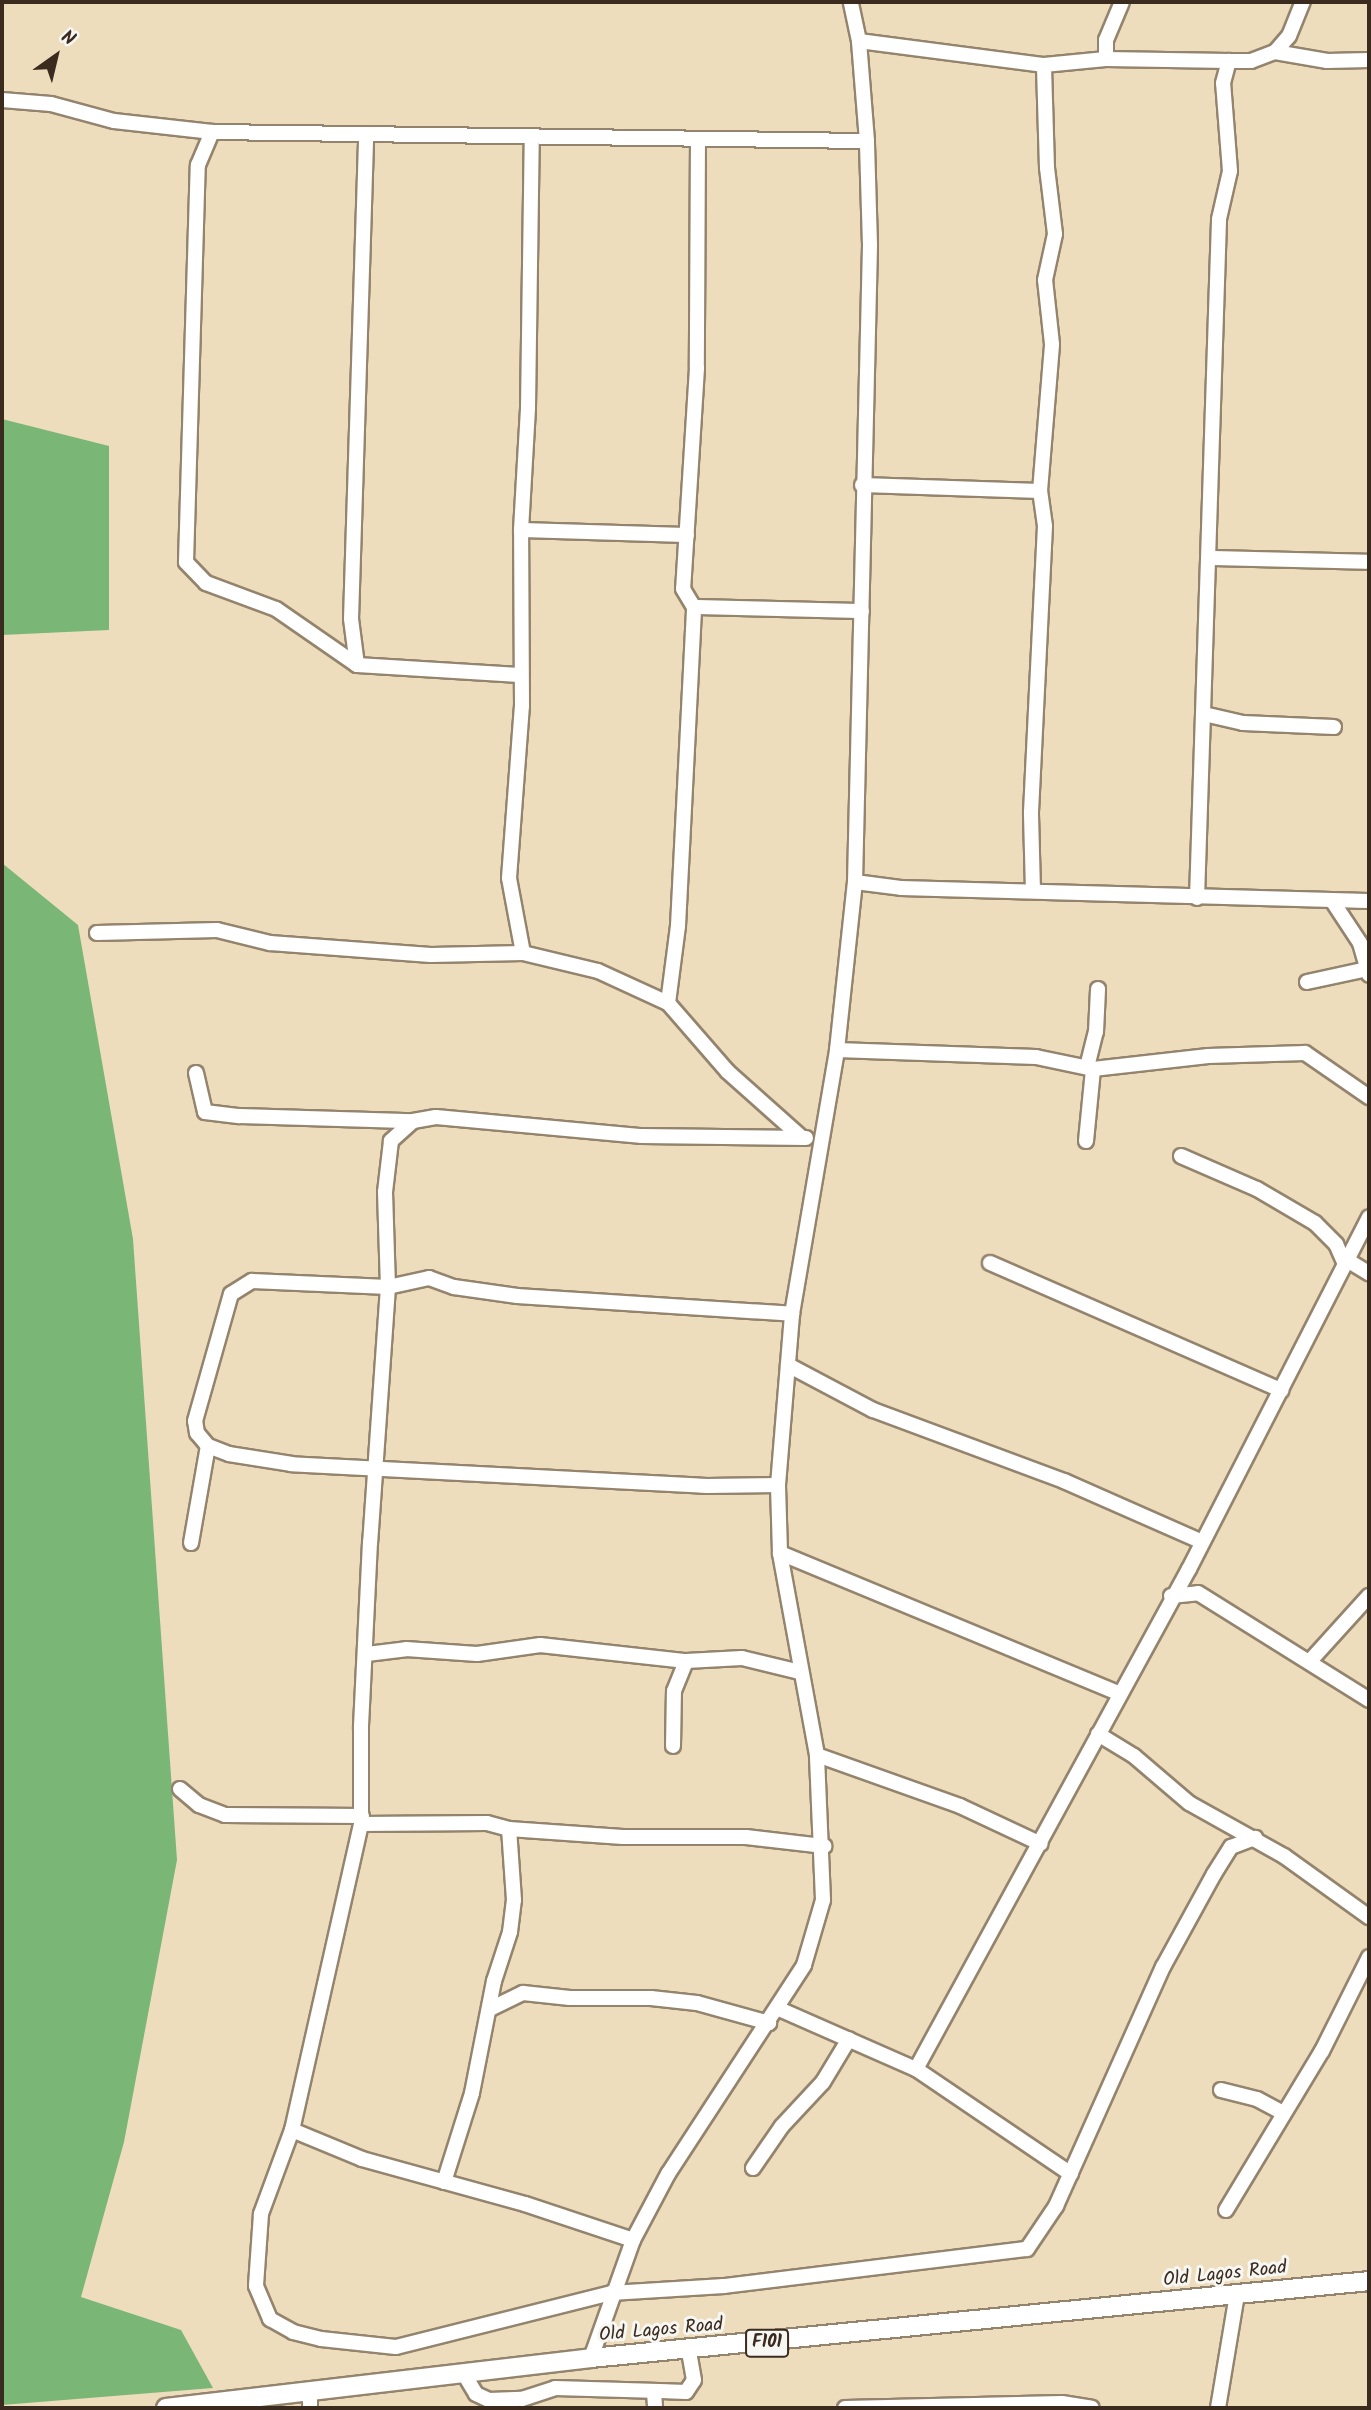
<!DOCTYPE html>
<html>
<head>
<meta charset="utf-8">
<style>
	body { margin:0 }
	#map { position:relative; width:1371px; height:2410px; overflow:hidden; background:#eeddbc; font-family:Kalam,sans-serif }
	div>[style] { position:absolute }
	.forest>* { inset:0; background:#7ab777 }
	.roads { filter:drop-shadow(2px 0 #94846d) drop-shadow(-2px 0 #94846d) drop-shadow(0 2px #94846d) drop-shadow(0 -2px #94846d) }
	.minor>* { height:14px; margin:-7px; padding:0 7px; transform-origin:7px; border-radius:7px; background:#fff }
	.major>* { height:18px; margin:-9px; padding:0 9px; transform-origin:9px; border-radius:9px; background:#fff }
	span { translate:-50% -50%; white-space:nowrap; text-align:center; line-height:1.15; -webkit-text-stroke:6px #f6f6f2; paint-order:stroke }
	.shield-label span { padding:2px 5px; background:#f6f6f2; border:2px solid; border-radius:5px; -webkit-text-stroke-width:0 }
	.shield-label { font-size:18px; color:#3b2a1e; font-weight:700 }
	.street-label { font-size:19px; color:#3b2a1e }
	.frame { position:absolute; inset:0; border:4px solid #3b2a1e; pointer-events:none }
	.north { position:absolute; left:21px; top:21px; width:70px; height:70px; -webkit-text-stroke:5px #f6f6f2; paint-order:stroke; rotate:34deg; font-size:19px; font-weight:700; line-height:28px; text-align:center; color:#3b2a1e }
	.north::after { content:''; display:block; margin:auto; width:24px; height:32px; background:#3b2a1e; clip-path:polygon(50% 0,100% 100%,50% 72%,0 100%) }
</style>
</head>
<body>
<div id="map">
	<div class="forest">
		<div style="clip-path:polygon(2px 419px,109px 446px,109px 630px,2px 635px)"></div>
		<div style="clip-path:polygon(2px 863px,78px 925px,133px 1239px,177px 1860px,124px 2142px,81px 2297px,181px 2330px,213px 2388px,2px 2405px)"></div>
	</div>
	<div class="roads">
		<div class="minor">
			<div style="left:859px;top:41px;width:187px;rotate:7.4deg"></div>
			<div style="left:1044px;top:65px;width:62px;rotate:-5.5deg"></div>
			<div style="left:1106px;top:59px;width:19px;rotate:-90deg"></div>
			<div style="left:1106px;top:40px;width:41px;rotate:-67.2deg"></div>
			<div style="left:1275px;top:52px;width:21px;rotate:-49deg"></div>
			<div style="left:1289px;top:36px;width:37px;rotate:-68deg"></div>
			<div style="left:1106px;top:59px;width:123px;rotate:0.9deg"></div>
			<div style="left:2px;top:100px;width:49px;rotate:4.7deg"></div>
			<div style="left:51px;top:104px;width:65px;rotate:15.1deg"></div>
			<div style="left:114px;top:121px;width:99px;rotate:6.4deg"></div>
			<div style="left:698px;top:139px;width:229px;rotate:90.3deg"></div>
			<div style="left:697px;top:368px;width:221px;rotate:93.6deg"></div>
			<div style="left:683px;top:589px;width:21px;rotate:59deg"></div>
			<div style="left:694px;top:607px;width:168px;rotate:1.4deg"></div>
			<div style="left:862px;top:485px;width:178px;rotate:1.9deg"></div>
			<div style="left:521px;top:530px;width:166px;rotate:1.7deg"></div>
			<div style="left:1210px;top:558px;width:159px;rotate:1.4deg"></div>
			<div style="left:357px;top:665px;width:46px;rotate:-97.4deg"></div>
			<div style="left:351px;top:619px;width:484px;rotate:-88.2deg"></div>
			<div style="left:519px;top:675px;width:162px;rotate:-176.5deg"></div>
			<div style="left:357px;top:665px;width:98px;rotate:-145.3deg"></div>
			<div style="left:276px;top:609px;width:75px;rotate:-159.6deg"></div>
			<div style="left:206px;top:583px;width:29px;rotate:-134deg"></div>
			<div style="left:186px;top:562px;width:397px;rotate:-88.3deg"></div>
			<div style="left:198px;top:165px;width:36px;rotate:-67deg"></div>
			<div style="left:212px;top:132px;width:655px;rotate:0.79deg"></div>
			<div style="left:1204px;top:714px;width:40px;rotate:13deg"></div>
			<div style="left:1243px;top:723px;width:91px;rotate:2.5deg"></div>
			<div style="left:855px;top:882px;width:46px;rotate:7.4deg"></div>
			<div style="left:901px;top:888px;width:468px;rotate:1.6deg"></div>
			<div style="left:1033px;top:891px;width:79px;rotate:-91.5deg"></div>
			<div style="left:1031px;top:812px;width:286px;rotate:-87.2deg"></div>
			<div style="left:1045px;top:526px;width:35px;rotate:-98deg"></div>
			<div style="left:1040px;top:491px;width:147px;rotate:-85.3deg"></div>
			<div style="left:1052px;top:344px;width:64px;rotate:-96.2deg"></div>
			<div style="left:1045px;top:280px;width:47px;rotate:-77.7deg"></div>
			<div style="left:1055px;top:234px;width:66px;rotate:-96.9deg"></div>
			<div style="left:1047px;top:168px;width:103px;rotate:-91.7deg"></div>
			<div style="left:1197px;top:898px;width:679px;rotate:-88.14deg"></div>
			<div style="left:1219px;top:219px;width:49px;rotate:-77.1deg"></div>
			<div style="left:1230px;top:171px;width:88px;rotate:-94.5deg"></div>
			<div style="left:1223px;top:83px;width:23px;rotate:-75deg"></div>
			<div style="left:1229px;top:61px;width:22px"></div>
			<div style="left:1251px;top:61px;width:26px;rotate:-21deg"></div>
			<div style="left:1275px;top:52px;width:53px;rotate:9.8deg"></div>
			<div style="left:1327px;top:61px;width:42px;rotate:-1.4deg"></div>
			<div style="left:1333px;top:902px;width:49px;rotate:56.6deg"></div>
			<div style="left:1360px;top:943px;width:33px;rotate:74deg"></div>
			<div style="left:97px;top:933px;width:120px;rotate:-1.4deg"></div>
			<div style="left:217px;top:930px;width:55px;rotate:13.8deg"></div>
			<div style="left:270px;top:943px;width:161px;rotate:4.3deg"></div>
			<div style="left:431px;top:955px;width:92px;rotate:-1.2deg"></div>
			<div style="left:523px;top:953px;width:77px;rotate:13.5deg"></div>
			<div style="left:598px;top:971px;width:77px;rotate:24.6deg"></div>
			<div style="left:668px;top:1003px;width:91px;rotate:49deg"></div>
			<div style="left:728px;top:1072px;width:98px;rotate:41.7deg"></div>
			<div style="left:523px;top:953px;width:76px;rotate:-100.6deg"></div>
			<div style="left:509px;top:878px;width:172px;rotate:-85.7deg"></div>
			<div style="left:522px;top:706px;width:176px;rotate:-90.3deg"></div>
			<div style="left:521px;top:530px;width:122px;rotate:-86.7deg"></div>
			<div style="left:528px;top:408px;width:271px;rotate:-89.2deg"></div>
			<div style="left:1307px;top:982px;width:61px;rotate:-12.2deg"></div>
			<div style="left:668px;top:1003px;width:78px;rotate:-82.6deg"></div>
			<div style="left:678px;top:926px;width:319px;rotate:-87.1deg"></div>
			<div style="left:837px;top:1050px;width:199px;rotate:2deg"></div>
			<div style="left:1036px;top:1057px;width:58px;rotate:11.9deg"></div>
			<div style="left:1093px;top:1069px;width:116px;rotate:-6.4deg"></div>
			<div style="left:1208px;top:1056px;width:97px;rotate:-1.8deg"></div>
			<div style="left:1305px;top:1053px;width:78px;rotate:34.5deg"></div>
			<div style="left:1087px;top:1067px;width:36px;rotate:-76deg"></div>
			<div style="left:1096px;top:1032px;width:43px;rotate:-87.3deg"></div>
			<div style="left:196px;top:1073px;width:40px;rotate:77deg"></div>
			<div style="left:205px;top:1112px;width:35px;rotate:7deg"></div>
			<div style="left:240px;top:1116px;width:173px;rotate:1.7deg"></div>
			<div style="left:413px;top:1121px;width:23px;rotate:-10deg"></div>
			<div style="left:436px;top:1117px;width:207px;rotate:5.3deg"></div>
			<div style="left:642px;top:1136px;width:164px;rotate:0.7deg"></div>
			<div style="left:413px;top:1121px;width:30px;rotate:138deg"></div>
			<div style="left:391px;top:1141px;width:51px;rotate:96.7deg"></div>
			<div style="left:385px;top:1192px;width:95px;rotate:88.2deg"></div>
			<div style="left:388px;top:1287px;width:256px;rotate:94deg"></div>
			<div style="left:370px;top:1542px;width:187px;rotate:92.8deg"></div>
			<div style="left:361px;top:1729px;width:95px;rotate:90deg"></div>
			<div style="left:361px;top:1824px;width:314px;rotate:102.7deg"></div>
			<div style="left:292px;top:2130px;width:90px;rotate:110.3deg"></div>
			<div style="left:261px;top:2214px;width:72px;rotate:94deg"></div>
			<div style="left:256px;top:2286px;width:36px;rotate:67deg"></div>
			<div style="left:270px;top:2319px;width:26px;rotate:29deg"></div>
			<div style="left:293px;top:2332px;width:29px;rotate:14deg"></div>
			<div style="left:321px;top:2339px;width:75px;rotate:6.1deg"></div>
			<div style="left:396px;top:2347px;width:222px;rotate:-14.1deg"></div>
			<div style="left:611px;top:2293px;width:113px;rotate:-3.5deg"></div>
			<div style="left:724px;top:2286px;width:305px;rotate:-7deg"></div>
			<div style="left:1027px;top:2249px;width:52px;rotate:-56deg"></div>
			<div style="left:1056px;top:2206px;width:262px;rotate:-65.9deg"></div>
			<div style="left:1163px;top:1967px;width:106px;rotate:-61.3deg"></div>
			<div style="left:1214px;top:1874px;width:32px;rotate:-58deg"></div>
			<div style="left:1231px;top:1847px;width:26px;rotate:-21deg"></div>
			<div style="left:1086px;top:1141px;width:72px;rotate:-84.4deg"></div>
			<div style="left:1181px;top:1156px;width:83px;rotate:23.5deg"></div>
			<div style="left:1257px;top:1189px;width:67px;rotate:30.4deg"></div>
			<div style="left:1315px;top:1223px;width:30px;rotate:45deg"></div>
			<div style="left:1336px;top:1244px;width:22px;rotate:66deg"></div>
			<div style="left:1347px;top:1260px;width:26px;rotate:31deg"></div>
			<div style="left:990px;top:1263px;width:318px;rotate:23.6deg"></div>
			<div style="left:788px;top:1365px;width:96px;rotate:27.9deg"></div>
			<div style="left:873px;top:1410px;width:204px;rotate:20.4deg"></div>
			<div style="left:1064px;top:1481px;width:151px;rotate:23.8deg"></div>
			<div style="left:778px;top:1485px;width:71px;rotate:179.2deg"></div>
			<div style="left:707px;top:1486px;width:416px;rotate:-177deg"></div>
			<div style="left:292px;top:1464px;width:64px;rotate:-171deg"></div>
			<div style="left:229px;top:1454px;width:22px;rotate:-159deg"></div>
			<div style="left:208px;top:1446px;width:17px;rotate:-130deg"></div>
			<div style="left:197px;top:1433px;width:12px;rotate:-99deg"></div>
			<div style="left:195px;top:1421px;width:132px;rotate:-74.2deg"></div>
			<div style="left:231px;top:1294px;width:25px;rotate:-32deg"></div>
			<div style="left:252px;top:1281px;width:136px;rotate:2.5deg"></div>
			<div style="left:388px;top:1287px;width:42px;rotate:-12.4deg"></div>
			<div style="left:429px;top:1278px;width:27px;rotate:20deg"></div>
			<div style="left:454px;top:1287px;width:64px;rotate:8.1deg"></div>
			<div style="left:517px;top:1296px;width:276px;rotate:3.7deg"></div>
			<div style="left:191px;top:1543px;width:98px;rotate:-80.1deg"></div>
			<div style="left:780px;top:1553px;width:368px;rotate:22.5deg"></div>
			<div style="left:1171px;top:1596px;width:27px;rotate:-6deg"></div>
			<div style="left:1198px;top:1593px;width:202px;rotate:32deg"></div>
			<div style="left:367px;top:1654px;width:39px;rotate:-7deg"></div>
			<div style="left:406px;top:1649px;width:71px;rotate:4deg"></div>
			<div style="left:477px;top:1654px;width:64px;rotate:-8.1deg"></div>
			<div style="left:540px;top:1645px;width:147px;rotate:6.3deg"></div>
			<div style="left:686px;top:1661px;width:56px;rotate:-3.1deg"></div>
			<div style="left:742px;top:1658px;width:60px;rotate:13.6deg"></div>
			<div style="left:1310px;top:1661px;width:88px;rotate:-47.8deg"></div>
			<div style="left:1098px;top:1734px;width:42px;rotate:31.4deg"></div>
			<div style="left:1134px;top:1756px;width:72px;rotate:40.5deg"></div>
			<div style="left:1189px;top:1803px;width:109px;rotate:29.2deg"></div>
			<div style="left:1284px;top:1856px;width:105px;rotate:35.7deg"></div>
			<div style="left:673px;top:1746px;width:55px;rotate:-89deg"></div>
			<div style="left:674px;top:1691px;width:32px;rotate:-68deg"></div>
			<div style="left:817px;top:1755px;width:152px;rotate:19.6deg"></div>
			<div style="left:960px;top:1806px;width:89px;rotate:25.1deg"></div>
			<div style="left:180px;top:1789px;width:25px;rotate:40deg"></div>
			<div style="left:199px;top:1805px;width:28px;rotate:21deg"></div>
			<div style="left:225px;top:1815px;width:137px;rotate:0.4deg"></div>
			<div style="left:361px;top:1824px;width:126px;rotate:-0.5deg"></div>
			<div style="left:487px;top:1823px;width:23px;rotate:15deg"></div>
			<div style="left:509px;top:1829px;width:114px;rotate:4deg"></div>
			<div style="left:623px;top:1837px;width:123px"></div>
			<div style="left:746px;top:1837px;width:79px;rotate:6.6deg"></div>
			<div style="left:490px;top:2009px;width:37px;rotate:-26deg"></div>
			<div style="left:523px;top:1993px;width:47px;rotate:6.1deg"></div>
			<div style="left:570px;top:1998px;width:81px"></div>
			<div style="left:651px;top:1998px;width:46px;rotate:6.2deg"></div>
			<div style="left:697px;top:2003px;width:75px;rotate:15.5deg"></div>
			<div style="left:779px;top:2009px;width:150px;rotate:23.7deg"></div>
			<div style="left:916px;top:2069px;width:187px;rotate:34.1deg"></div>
			<div style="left:916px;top:2069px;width:570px;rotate:-61.37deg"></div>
			<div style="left:1189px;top:1569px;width:395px;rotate:-62.9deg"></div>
			<div style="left:1221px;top:2090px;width:37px;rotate:14deg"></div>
			<div style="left:1257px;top:2099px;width:30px;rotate:28deg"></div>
			<div style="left:292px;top:2130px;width:76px;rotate:22.5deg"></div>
			<div style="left:362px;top:2159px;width:169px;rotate:15.4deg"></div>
			<div style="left:525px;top:2204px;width:114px;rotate:18.4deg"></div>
			<div style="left:753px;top:2168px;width:51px;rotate:-55.4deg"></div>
			<div style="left:782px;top:2126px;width:60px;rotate:-47deg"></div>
			<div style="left:823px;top:2082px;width:50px;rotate:-58.8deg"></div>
			<div style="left:444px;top:2182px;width:93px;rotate:-72.5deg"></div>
			<div style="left:472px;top:2093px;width:114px;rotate:-78.9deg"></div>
			<div style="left:494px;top:1981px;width:52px;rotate:-71.9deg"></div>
			<div style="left:510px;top:1932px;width:32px;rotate:-83deg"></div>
			<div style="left:514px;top:1900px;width:71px;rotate:-94deg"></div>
			<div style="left:1226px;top:2210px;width:186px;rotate:-58.9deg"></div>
			<div style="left:1322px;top:2051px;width:105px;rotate:-63.4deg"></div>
			<div style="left:591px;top:2358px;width:125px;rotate:-70.4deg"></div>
			<div style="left:633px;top:2240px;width:75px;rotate:-62.1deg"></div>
			<div style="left:668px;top:2174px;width:249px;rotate:-56.9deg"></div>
			<div style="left:804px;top:1965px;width:68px;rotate:-73.7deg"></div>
			<div style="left:823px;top:1900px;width:145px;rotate:-92.4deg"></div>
			<div style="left:817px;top:1755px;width:205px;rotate:-100.4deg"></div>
			<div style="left:780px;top:1553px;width:68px;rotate:-91.7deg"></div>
			<div style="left:778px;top:1485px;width:172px;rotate:-85.3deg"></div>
			<div style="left:792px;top:1314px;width:268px;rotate:-80.3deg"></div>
			<div style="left:837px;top:1050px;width:169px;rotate:-83.9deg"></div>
			<div style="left:855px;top:882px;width:637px;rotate:-88.65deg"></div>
			<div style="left:870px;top:245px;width:104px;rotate:-91.7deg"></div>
			<div style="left:867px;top:141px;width:100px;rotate:-94.6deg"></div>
			<div style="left:859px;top:41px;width:40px;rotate:-102deg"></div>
			<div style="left:464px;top:2374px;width:23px;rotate:59deg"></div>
			<div style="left:476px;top:2394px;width:14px;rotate:25deg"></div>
			<div style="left:489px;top:2400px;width:33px;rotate:-2deg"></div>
			<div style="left:522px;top:2399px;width:35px;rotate:-18deg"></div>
			<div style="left:555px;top:2388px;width:131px;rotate:1.7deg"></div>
			<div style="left:686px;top:2392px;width:14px;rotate:-56deg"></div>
			<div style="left:694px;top:2380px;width:29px;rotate:-100deg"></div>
			<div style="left:654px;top:2392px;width:16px;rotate:86deg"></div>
			<div style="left:310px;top:2393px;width:15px;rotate:90deg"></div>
			<div style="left:845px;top:2408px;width:217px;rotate:-1.3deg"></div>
			<div style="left:1062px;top:2403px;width:30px;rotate:9deg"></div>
			<div style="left:1218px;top:2408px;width:115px;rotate:-80.5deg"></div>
		</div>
		<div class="major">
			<div style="left:166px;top:2408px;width:428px;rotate:-6.7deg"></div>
			<div style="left:591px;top:2358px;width:782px;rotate:-5.65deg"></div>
		</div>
	</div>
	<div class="shield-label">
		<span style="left:767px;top:2343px">F101</span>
	</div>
	<div class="street-label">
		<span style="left:1225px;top:2275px;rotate:-6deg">Old Lagos Road</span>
		<span style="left:661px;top:2331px;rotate:-5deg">Old Lagos Road</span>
	</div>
	<div class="frame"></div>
	<div class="north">N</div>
</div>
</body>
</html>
